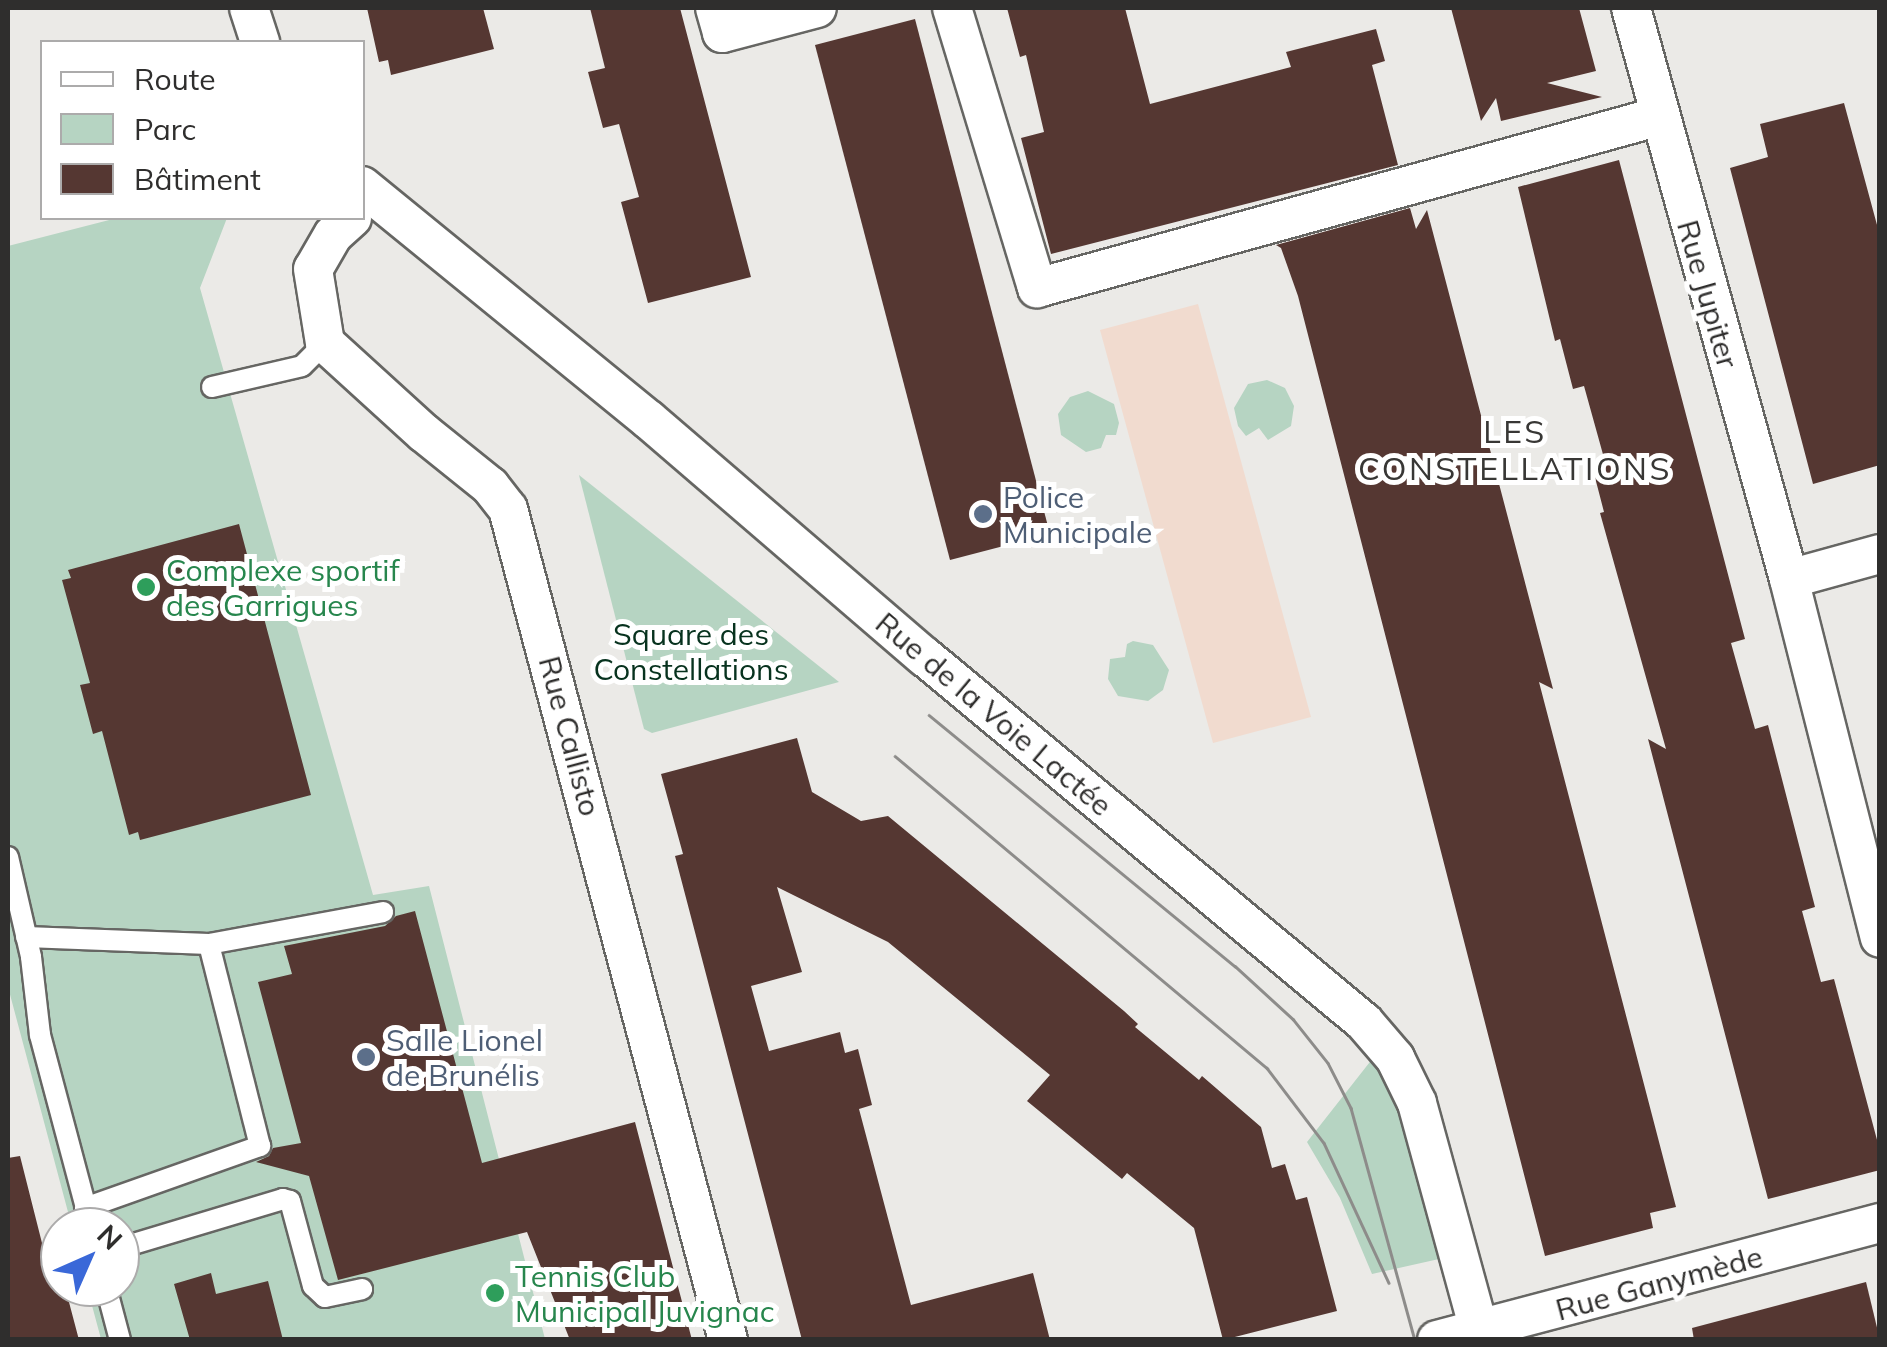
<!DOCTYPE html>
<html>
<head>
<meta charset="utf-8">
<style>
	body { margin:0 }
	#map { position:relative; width:1887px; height:1347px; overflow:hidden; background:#ebeae7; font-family:Mulish,sans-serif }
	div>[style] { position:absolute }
	.commercial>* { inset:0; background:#f1dbcf }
	.green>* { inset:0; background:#b6d4c2 }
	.building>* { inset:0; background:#553732 }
	.roads { filter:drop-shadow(2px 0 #666663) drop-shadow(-2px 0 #666663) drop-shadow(0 2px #666663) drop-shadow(0 -2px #666663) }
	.service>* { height:20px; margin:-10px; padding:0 10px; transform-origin:10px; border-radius:10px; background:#fff }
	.minor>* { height:38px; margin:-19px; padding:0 19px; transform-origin:19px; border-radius:19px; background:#fff }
	.tram>* { height:2.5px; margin:-1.25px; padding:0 1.25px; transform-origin:1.25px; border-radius:1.25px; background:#8d8c8a }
	.dots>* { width:28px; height:28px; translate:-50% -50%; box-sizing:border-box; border:5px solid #fff; border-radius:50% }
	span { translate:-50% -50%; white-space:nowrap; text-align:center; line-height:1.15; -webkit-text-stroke:10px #fff; paint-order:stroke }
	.street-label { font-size:30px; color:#2f2e2d }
	.service-label { font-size:30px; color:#4e5e75 }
	.left { translate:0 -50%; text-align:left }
	.leisure-label { font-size:30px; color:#27864d }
	.park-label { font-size:30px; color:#07321e }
	.neighbourhood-label { font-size:32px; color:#383735; letter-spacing:2.5px }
	.frame { position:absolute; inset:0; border:10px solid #2f2e2d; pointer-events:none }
	.legend { position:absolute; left:40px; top:40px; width:325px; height:180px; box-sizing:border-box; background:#fff; border:2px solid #acabab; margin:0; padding:12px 18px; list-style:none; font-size:30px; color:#2f2e2d }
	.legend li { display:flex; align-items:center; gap:20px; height:50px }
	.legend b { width:50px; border:2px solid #acabab }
	.north { position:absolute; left:40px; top:1207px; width:100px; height:100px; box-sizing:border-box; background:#fff; border:2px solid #acabab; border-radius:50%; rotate:45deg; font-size:28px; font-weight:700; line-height:40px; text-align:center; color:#2f2e2d }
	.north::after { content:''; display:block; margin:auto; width:35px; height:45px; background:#3a68d8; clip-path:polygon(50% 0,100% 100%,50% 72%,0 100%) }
</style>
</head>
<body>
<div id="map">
	<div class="commercial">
		<div style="clip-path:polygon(1198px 304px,1311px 717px,1213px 743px,1100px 330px)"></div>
	</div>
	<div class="green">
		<div style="clip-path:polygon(117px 218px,227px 218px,200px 288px,373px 895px,429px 886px,545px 1339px,101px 1339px,87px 1287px,120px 1287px,120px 1227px,72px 1227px,8px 987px,8px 246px)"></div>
		<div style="clip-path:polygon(1267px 380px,1285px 388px,1294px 406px,1291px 426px,1268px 440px,1259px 428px,1246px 436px,1238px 426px,1234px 408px,1248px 384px)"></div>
		<div style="clip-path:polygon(1088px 391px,1114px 404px,1119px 423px,1116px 435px,1106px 435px,1101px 448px,1086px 452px,1061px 435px,1058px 414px,1070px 397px)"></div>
		<div style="clip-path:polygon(579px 475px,839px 682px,652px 733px,644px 729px)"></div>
		<div style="clip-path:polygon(1133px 641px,1153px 645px,1169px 670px,1163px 690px,1148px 701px,1118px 696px,1108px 679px,1110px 659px,1125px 657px,1127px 644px)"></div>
		<div style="clip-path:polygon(1373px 1058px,1398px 1101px,1410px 1140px,1439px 1259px,1372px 1274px,1340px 1198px,1307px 1142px)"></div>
	</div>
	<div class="building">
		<div style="clip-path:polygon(367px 8px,483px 8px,494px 49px,391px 75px,388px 60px,379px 62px)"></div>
		<div style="clip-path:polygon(590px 8px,680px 8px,751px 277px,648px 303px,621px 202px,639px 197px,619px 124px,603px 128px,588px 72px,605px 68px)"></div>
		<div style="clip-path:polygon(1007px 8px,1125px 8px,1150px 104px,1291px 67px,1286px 52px,1376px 29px,1385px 61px,1372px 65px,1398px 165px,1051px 254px,1021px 138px,1044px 132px,1026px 55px,1020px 57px)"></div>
		<div style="clip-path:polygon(1451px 8px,1579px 8px,1596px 71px,1547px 83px,1602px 97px,1501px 121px,1496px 98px,1481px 121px)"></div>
		<div style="clip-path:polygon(915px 19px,1050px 534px,950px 560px,815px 45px)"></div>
		<div style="clip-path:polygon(1844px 103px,1880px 236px,1880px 465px,1813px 484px,1730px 168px,1768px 157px,1760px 124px)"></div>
		<div style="clip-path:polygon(1619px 160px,1745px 639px,1731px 643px,1755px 729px,1768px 725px,1815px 907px,1802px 911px,1821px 982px,1834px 979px,1880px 1151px,1880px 1170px,1768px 1199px,1648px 739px,1666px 749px,1600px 513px,1604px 512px,1591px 462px,1604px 458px,1584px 386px,1573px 389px,1560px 339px,1555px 341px,1518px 187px)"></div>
		<div style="clip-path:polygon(1410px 208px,1416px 229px,1427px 210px,1553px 689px,1539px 682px,1676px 1207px,1650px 1213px,1653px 1228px,1545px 1256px,1298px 296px,1281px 248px,1276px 245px)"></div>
		<div style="clip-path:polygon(239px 524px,311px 795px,140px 840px,138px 832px,129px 835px,102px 731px,93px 734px,80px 685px,90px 683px,62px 580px,71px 578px,68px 570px)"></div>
		<div style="clip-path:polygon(797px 738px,812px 792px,861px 821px,888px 816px,1124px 1011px,1138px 1024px,1135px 1027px,1199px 1080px,1202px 1076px,1261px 1127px,1272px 1168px,1285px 1164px,1296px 1200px,1307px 1197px,1337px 1311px,1223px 1340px,1194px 1228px,1127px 1173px,1122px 1179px,1027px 1101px,1050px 1075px,888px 942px,777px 887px,802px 972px,751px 986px,769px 1051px,840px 1032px,845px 1053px,858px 1049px,872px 1105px,859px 1109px,911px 1305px,1033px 1273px,1050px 1340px,802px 1340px,675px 856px,683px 854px,661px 774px)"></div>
		<div style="clip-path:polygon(415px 911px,482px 1163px,635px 1122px,692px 1340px,570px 1340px,527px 1232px,338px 1280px,309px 1176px,256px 1162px,269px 1156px,273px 1148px,301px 1143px,258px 982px,292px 974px,284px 946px,385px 926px,396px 916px)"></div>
		<div style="clip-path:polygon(20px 1156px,43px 1247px,60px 1255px,60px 1287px,65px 1287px,79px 1340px,8px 1340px,8px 1158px)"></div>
		<div style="clip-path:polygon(211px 1273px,216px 1294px,268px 1281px,283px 1340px,190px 1340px,174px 1284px)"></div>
		<div style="clip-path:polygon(1866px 1282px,1880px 1340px,1694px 1340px,1692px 1328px)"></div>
	</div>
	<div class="roads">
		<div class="service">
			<div style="left:212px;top:387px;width:92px;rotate:-13.1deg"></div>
			<div style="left:302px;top:366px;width:33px;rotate:-45deg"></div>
			<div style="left:8px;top:857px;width:103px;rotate:77deg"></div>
			<div style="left:31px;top:957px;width:79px;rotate:83.4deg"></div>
			<div style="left:40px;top:1035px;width:199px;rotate:75.1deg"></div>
			<div style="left:26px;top:937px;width:183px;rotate:2.2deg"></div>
			<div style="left:209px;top:944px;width:177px;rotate:-10.4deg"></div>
			<div style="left:85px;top:1208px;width:186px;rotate:-19.5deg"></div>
			<div style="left:260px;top:1146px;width:208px;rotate:-104.2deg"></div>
			<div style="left:120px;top:1248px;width:170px;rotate:-16.7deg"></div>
			<div style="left:283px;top:1199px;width:7px;rotate:16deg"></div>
			<div style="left:290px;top:1201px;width:88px;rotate:74.9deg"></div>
			<div style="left:313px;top:1286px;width:16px;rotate:43deg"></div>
			<div style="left:325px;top:1297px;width:38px;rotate:-12deg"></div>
			<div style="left:106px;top:1287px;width:55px;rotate:75.2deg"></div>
		</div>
		<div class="minor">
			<div style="left:249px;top:8px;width:36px;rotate:72deg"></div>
			<div style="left:715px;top:8px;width:26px;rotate:74deg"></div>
			<div style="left:722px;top:33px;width:98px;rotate:-14.7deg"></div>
			<div style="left:952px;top:8px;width:293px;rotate:73.1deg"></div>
			<div style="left:1037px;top:288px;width:646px;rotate:-15.43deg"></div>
			<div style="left:1631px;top:8px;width:592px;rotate:74.53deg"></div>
			<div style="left:1789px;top:579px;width:370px;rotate:75.8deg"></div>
			<div style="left:362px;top:186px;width:370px;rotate:39.2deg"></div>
			<div style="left:649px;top:420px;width:364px;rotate:40.7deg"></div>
			<div style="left:925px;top:657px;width:571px;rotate:39.74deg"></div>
			<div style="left:1364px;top:1022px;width:48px;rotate:49.3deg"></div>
			<div style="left:1395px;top:1058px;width:50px;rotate:63.9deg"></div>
			<div style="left:1417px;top:1103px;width:246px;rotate:74.7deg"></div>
			<div style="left:352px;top:218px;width:25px;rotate:138deg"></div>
			<div style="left:333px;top:235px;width:39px;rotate:120deg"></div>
			<div style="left:313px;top:269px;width:75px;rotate:80.8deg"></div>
			<div style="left:325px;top:343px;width:134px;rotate:42.3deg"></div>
			<div style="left:424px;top:433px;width:85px;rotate:38.8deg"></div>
			<div style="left:490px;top:486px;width:29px;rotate:52deg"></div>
			<div style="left:508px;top:509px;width:860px;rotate:75.17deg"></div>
			<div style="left:1789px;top:579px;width:94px;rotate:-15.4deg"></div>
			<div style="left:1437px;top:1340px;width:458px;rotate:-14.8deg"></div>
		</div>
	</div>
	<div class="tram">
		<div style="left:929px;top:715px;width:396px;rotate:39.4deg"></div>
		<div style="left:1235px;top:966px;width:79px;rotate:42.4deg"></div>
		<div style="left:1293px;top:1019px;width:56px;rotate:51.5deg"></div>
		<div style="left:1328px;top:1063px;width:51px;rotate:62.9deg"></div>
		<div style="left:1351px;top:1108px;width:241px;rotate:74.6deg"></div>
		<div style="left:895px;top:756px;width:486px;rotate:40deg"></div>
		<div style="left:1267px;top:1068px;width:94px;rotate:52.8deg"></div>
		<div style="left:1324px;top:1143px;width:154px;rotate:65.1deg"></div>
	</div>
	<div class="dots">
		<div style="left:983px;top:514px;background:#5c6f8a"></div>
		<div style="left:146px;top:587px;background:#2e9e5b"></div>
		<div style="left:366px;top:1057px;background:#5c6f8a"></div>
		<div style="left:495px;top:1293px;background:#2e9e5b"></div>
	</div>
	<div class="street-label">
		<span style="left:1708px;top:294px;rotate:74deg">Rue Jupiter</span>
		<span style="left:994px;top:714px;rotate:40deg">Rue de la Voie Lactée</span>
		<span style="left:570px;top:736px;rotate:75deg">Rue Callisto</span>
		<span style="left:1659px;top:1283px;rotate:-15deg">Rue Ganymède</span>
	</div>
	<div class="service-label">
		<span class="left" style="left:1003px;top:514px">Police<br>Municipale</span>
		<span class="left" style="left:386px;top:1057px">Salle Lionel<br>de Brunélis</span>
	</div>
	<div class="leisure-label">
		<span class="left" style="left:166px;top:587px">Complexe sportif<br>des Garrigues</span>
		<span class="left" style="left:515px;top:1293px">Tennis Club<br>Municipal Juvignac</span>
	</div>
	<div class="park-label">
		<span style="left:691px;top:651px">Square des<br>Constellations</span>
	</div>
	<div class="neighbourhood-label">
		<span style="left:1515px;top:450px">LES<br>CONSTELLATIONS</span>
	</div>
	<div class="frame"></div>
	<ul class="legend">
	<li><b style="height:12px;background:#fff"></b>Route</li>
	<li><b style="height:28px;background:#b6d4c2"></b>Parc</li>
	<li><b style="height:28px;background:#553732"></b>Bâtiment</li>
	</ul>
	<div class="north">N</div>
</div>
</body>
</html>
